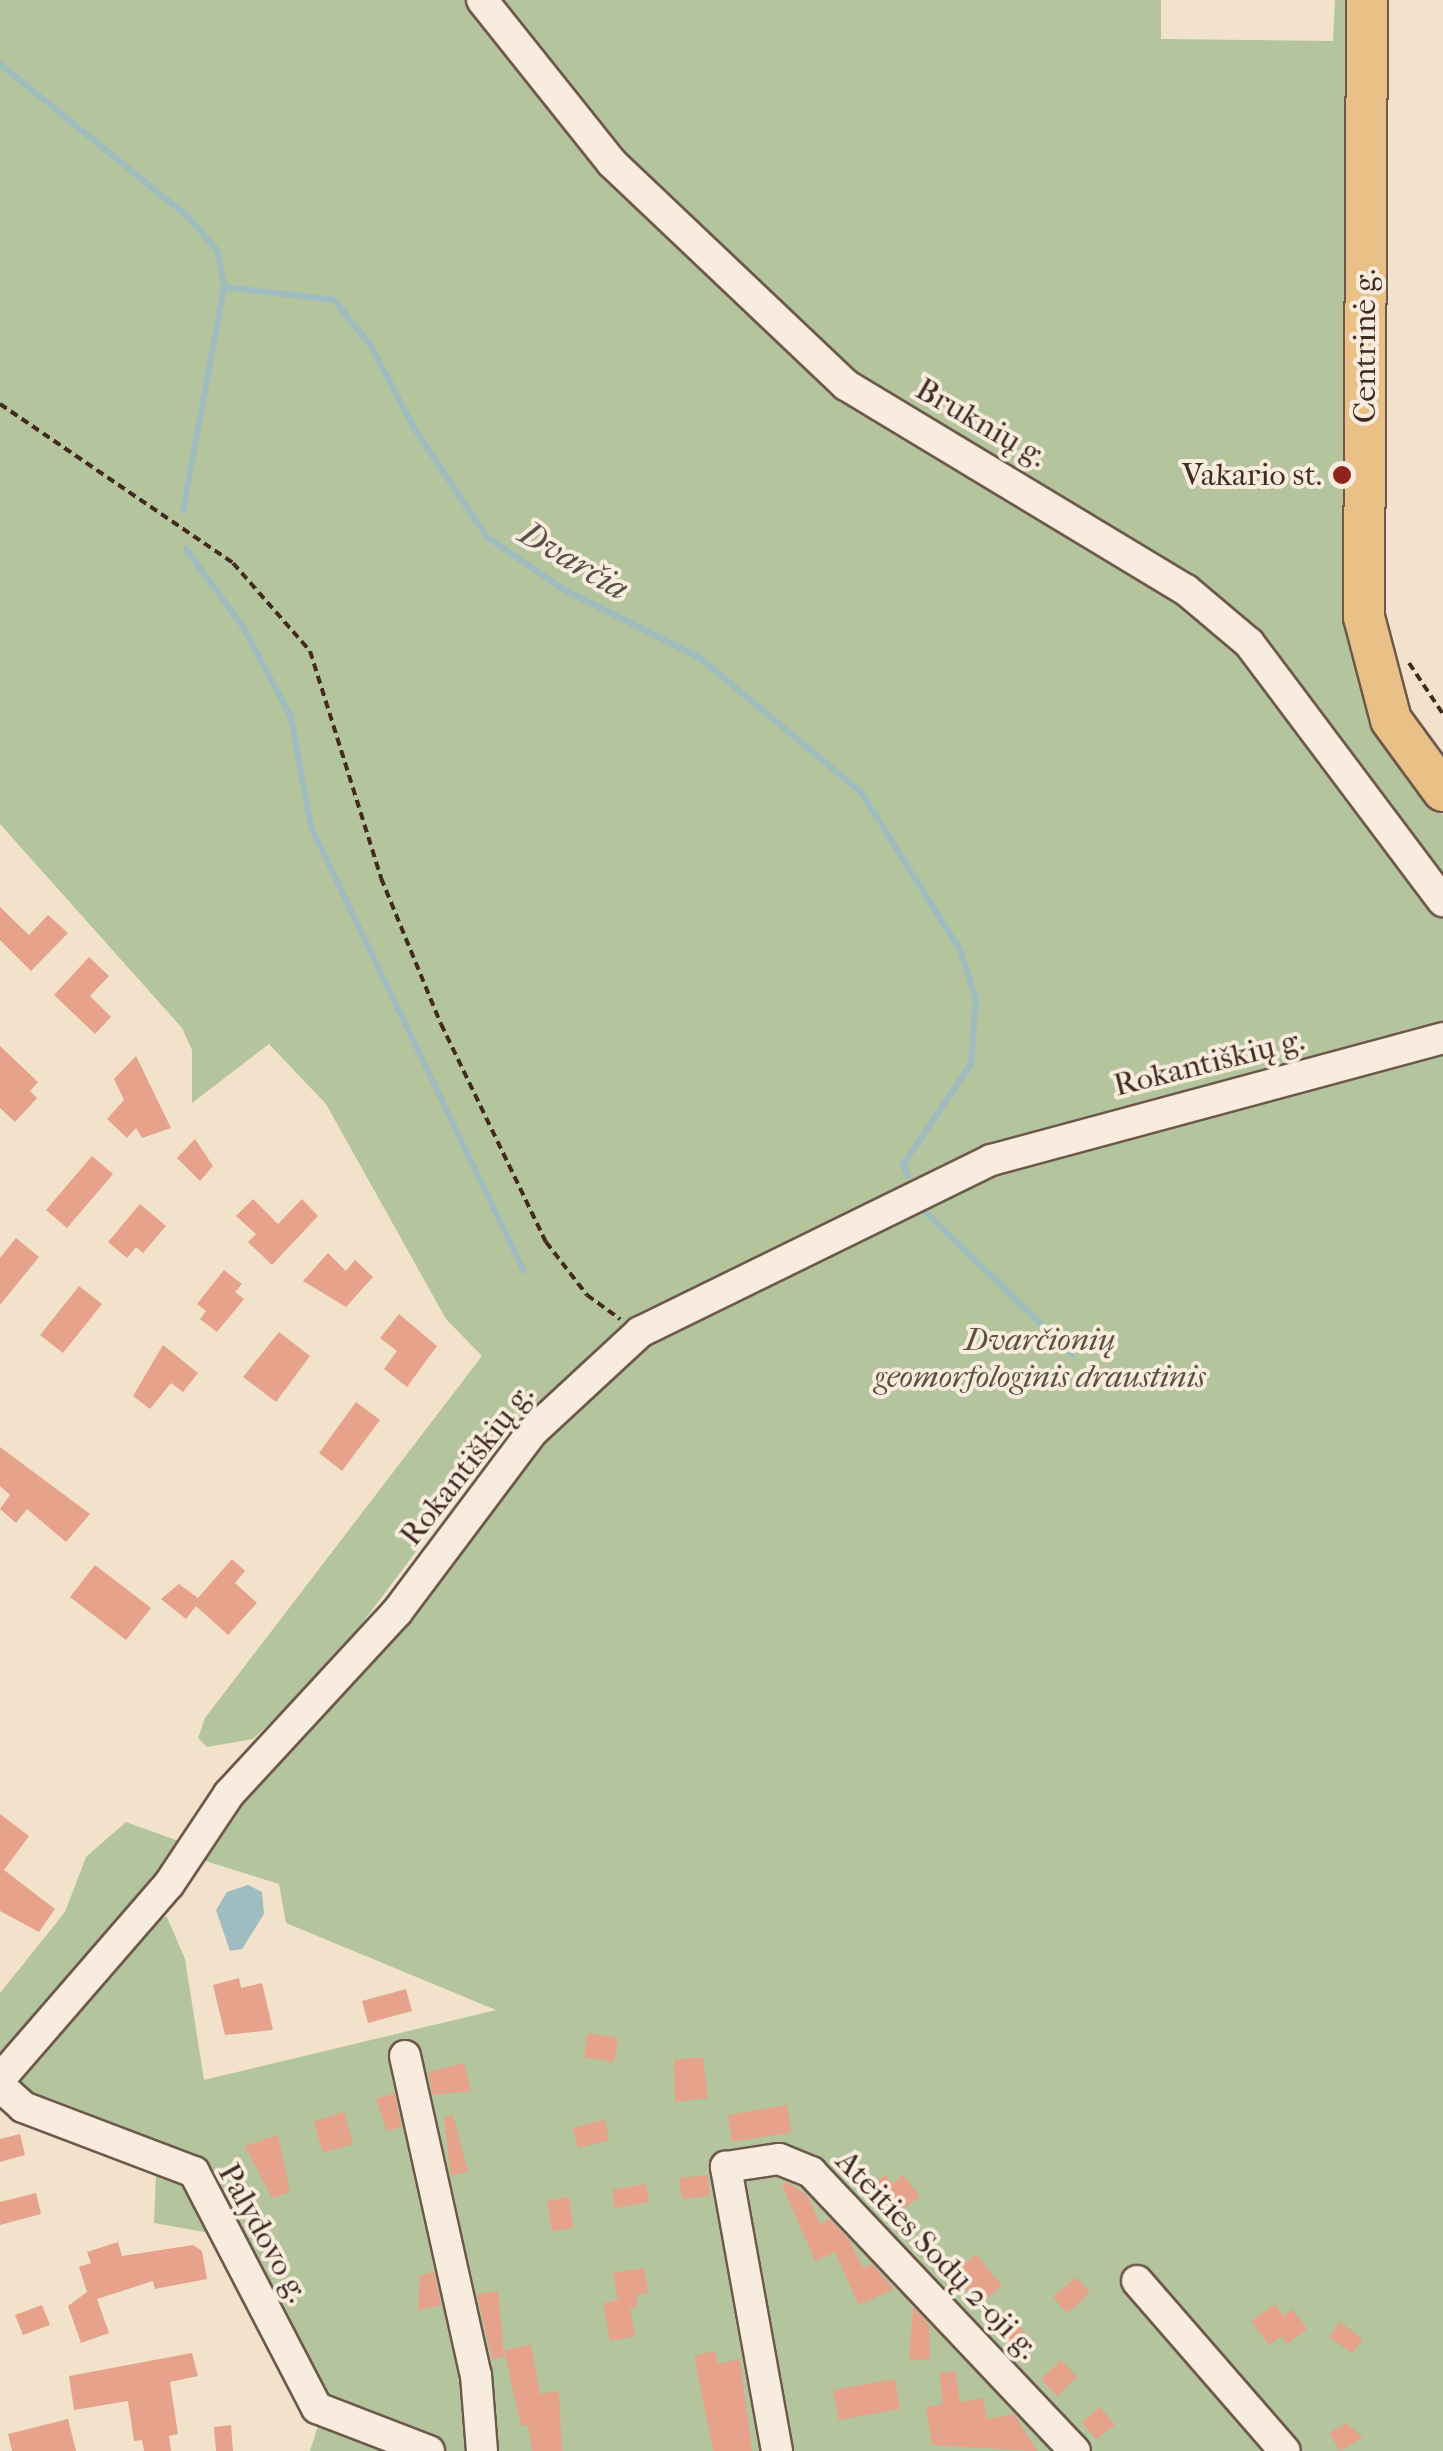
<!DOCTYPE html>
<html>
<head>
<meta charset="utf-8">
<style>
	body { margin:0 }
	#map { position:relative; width:1443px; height:2451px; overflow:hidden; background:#f2e2cb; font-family:"IM FELL French Canon",serif }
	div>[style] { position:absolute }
	.green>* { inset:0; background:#b4c49c }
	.water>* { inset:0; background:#9fbcc0 }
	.stream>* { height:6px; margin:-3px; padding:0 3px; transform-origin:3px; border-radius:3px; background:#9fbcc0 }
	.building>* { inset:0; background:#e7a28b }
	.path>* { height:4px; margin-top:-2px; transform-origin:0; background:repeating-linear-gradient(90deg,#422a21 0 8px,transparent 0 13px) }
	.roads { filter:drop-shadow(2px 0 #6e584c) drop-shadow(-2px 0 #6e584c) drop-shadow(0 2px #6e584c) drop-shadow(0 -2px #6e584c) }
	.minor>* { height:30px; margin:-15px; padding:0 15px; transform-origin:15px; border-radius:15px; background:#f7ecdd }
	.major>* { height:40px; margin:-20px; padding:0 20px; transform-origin:20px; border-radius:20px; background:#e9c186 }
	.dots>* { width:28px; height:28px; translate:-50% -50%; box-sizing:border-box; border:5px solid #f7ecdd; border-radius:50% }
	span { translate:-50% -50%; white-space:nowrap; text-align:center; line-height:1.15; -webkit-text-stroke:8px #f7ecdd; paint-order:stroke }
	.street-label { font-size:32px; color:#422a21 }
	.poi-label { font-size:32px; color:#422a21 }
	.right { translate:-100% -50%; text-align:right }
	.park-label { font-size:32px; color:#5e5040; font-style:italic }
	.water-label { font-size:35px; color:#594e49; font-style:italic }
</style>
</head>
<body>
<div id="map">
	<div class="green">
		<div style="clip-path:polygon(0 0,1161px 0,1161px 39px,1333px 41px,1335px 0,1356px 0,1350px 611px,1425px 790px,1443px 815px,1443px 1030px,1314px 1065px,1338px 1084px,1443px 1055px,1443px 2451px,310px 2451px,319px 2423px,238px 2238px,154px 2223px,157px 2150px,36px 2100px,17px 2083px,155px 1917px,167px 1917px,185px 1959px,204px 2080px,496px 2010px,286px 1923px,279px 1884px,199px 1859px,235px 1808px,434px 1588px,550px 1426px,532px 1407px,504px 1434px,325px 1673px,253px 1739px,207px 1747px,198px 1738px,205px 1718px,482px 1356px,446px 1319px,326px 1104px,269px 1044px,192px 1103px,192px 1050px,182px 1028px,0 824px)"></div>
		<div style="clip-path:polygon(126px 1822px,184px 1843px,0 2065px,0 1993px,65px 1912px,86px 1857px)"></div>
	</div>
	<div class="water">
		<div style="clip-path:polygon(248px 1885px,262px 1892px,264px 1914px,242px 1949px,230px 1951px,216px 1910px,227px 1892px)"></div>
	</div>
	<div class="stream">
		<div style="left:0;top:64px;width:240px;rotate:39.1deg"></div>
		<div style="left:186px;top:215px;width:47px;rotate:48.5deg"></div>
		<div style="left:217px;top:250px;width:38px;rotate:79deg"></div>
		<div style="left:224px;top:287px;width:111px;rotate:6.7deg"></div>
		<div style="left:334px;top:300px;width:59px;rotate:51.2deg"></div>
		<div style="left:371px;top:346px;width:93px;rotate:62.3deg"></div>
		<div style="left:414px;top:428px;width:131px;rotate:56.2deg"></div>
		<div style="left:487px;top:537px;width:92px;rotate:34.4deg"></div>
		<div style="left:563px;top:589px;width:153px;rotate:26.7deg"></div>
		<div style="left:700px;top:658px;width:209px;rotate:39.8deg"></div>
		<div style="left:861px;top:792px;width:186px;rotate:57.9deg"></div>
		<div style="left:960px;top:950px;width:52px;rotate:71.9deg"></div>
		<div style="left:976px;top:999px;width:65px;rotate:94.4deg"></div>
		<div style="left:971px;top:1064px;width:122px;rotate:124deg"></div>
		<div style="left:903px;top:1165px;width:12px;rotate:66deg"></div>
		<div style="left:183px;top:511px;width:228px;rotate:-79.6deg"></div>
		<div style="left:186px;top:549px;width:97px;rotate:53.8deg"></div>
		<div style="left:243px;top:627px;width:102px;rotate:61.9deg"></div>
		<div style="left:291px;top:717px;width:112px;rotate:79.7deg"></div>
		<div style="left:311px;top:827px;width:492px;rotate:64.4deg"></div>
		<div style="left:924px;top:1211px;width:206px;rotate:44deg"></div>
	</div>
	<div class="building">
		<div style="clip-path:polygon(0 907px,29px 935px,48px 915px,68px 933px,31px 971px,0 940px)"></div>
		<div style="clip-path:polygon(89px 957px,109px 976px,90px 996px,111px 1017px,95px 1034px,54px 995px)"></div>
		<div style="clip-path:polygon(0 1046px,38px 1082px,30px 1091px,37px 1098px,15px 1122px,0 1108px)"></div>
		<div style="clip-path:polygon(136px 1056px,171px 1128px,142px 1138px,136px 1128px,127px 1138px,107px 1119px,124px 1100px,114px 1079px)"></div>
		<div style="clip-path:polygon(195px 1139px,213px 1166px,200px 1181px,177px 1158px)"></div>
		<div style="clip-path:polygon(92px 1156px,113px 1174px,67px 1228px,46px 1210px)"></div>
		<div style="clip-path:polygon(253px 1199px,278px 1224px,302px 1199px,318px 1216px,272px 1265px,248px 1242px,256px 1234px,236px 1216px)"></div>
		<div style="clip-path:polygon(140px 1204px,166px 1226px,143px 1253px,136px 1247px,127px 1258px,108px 1242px)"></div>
		<div style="clip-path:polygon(16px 1238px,39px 1257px,0 1305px,0 1258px)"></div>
		<div style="clip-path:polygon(328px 1253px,346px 1271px,355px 1260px,373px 1277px,346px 1307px,303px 1281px)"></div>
		<div style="clip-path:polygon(224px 1270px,242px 1284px,235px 1292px,244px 1299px,217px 1332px,200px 1319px,206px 1311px,197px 1304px)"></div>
		<div style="clip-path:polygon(79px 1286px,102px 1304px,63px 1353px,40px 1335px)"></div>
		<div style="clip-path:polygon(399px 1314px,437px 1346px,407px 1387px,384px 1369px,397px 1351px,380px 1338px)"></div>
		<div style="clip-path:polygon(279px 1332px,310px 1356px,276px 1402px,243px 1377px)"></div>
		<div style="clip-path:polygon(163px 1345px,198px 1373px,183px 1392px,171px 1383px,150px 1409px,133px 1396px)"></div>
		<div style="clip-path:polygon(356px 1402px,380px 1420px,342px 1471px,319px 1453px)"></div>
		<div style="clip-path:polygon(0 1447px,90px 1514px,66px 1542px,27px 1509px,16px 1523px,0 1509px,10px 1495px,0 1486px)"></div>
		<div style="clip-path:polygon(232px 1559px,245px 1571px,235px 1583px,257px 1603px,228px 1635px,196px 1606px,186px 1619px,161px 1599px,179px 1584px,198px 1598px)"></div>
		<div style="clip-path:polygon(95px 1565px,151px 1608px,126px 1640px,70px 1597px)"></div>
		<div style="clip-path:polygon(0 1814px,29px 1836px,4px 1870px,55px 1909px,39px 1932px,0 1911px)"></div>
		<div style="clip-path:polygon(239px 1978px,241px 1988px,262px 1983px,273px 2030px,225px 2035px,213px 1985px)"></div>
		<div style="clip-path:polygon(406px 1989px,412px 2011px,368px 2023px,362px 2001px)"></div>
		<div style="clip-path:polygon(588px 2033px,618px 2038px,614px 2062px,584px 2057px)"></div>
		<div style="clip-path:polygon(703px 2057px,708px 2098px,675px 2102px,674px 2060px)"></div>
		<div style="clip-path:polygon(464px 2063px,471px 2091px,433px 2095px,428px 2072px)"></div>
		<div style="clip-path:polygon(394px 2093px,402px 2127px,387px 2131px,376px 2099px)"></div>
		<div style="clip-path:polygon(787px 2105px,791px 2132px,732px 2142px,728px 2115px)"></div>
		<div style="clip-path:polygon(344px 2112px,353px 2144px,323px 2153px,314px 2121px)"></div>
		<div style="clip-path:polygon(453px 2115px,468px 2172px,451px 2175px,444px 2117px)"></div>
		<div style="clip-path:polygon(605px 2120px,609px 2140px,578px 2148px,573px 2128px)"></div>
		<div style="clip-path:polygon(20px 2134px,25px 2155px,0 2162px,0 2139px)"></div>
		<div style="clip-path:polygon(278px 2135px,290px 2192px,272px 2198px,245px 2146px)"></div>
		<div style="clip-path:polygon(708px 2175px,710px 2196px,682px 2199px,679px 2178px)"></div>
		<div style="clip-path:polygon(885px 2175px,893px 2184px,903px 2175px,920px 2196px,888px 2221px,864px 2192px)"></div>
		<div style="clip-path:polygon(788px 2183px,808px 2196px,820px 2224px,830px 2219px,849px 2240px,863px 2268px,872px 2264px,894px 2289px,859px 2305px,835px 2252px,815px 2261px,782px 2185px)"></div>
		<div style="clip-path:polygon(646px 2184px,649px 2202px,615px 2208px,612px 2190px)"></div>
		<div style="clip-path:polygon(36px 2193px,41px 2214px,0 2225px,0 2202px)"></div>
		<div style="clip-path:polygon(569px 2197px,573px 2228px,552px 2231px,547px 2201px)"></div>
		<div style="clip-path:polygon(118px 2242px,122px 2256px,193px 2245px,202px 2251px,207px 2279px,155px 2289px,153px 2281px,97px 2299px,109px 2333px,81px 2343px,68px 2306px,87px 2292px,79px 2267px,91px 2263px,87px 2252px)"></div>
		<div style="clip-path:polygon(976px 2254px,1002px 2286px,979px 2305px,953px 2273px)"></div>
		<div style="clip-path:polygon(644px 2268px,648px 2293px,636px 2295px,638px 2307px,630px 2308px,635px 2336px,610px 2341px,603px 2303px,618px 2300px,613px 2273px)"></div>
		<div style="clip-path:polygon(434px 2272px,441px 2305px,418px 2310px,420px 2275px)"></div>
		<div style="clip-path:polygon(1077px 2277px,1090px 2293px,1067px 2313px,1053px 2297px)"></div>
		<div style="clip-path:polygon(498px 2291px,504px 2357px,492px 2359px,477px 2294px)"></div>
		<div style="clip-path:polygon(1275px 2304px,1284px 2316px,1293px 2309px,1307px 2329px,1287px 2344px,1281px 2336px,1269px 2345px,1251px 2321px)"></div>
		<div style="clip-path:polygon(42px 2305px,50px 2325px,23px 2335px,15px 2315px)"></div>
		<div style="clip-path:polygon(913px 2307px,929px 2324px,930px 2359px,909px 2361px)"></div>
		<div style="clip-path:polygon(1340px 2322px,1363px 2339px,1352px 2353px,1329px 2337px)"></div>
		<div style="clip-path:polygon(1019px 2326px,1034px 2343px,1019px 2356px,1004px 2340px)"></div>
		<div style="clip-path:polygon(531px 2345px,540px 2394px,559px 2391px,562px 2451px,532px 2451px,528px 2425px,521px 2426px,504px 2350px)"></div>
		<div style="clip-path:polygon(715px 2351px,718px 2364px,740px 2359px,752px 2451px,713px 2451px,694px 2356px)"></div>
		<div style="clip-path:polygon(192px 2353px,198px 2376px,170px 2382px,178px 2434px,169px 2436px,171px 2451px,144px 2451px,142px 2440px,134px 2441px,128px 2401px,74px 2410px,69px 2376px)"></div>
		<div style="clip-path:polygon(1061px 2360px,1077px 2377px,1057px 2396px,1041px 2379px)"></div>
		<div style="clip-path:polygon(955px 2371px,960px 2402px,983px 2398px,987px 2419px,1014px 2414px,1037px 2451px,932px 2445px,926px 2407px,943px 2404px,939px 2373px)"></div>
		<div style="clip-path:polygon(895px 2379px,900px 2409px,839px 2420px,833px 2390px)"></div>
		<div style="clip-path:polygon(1100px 2407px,1115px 2425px,1096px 2439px,1082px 2422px)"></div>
		<div style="clip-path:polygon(68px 2419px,76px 2451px,12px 2451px,8px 2434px)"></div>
		<div style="clip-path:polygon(1347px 2423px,1363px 2438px,1340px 2451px,1329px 2433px)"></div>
		<div style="clip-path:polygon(231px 2425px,233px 2451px,216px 2451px,214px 2427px)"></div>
	</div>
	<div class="path">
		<div style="left:0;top:404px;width:282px;rotate:34.3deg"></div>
		<div style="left:233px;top:563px;width:117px;rotate:48.8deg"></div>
		<div style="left:310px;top:651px;width:238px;rotate:72.6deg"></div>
		<div style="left:381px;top:878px;width:158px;rotate:67.7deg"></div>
		<div style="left:441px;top:1024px;width:242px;rotate:64.3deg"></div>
		<div style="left:546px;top:1242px;width:67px;rotate:52.3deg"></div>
		<div style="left:587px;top:1295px;width:41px;rotate:36deg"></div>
		<div style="left:1409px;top:663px;width:61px;rotate:56.3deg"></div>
	</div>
	<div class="roads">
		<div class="minor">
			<div style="left:482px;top:0;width:208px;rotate:51.4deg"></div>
			<div style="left:612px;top:163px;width:323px;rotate:43.5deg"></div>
			<div style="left:846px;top:385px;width:397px;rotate:31.1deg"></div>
			<div style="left:1186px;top:590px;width:82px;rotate:40.1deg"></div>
			<div style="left:1249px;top:643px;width:323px;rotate:53.1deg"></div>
			<div style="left:405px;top:2056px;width:327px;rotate:77.5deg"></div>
			<div style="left:476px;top:2375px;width:76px;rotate:85.5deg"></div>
			<div style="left:0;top:2079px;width:258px;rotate:-49.1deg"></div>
			<div style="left:169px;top:1884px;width:108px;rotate:-56.3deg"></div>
			<div style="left:229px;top:1794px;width:248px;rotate:-47.3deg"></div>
			<div style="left:397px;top:1612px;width:225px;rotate:-53.1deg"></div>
			<div style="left:532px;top:1432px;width:147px;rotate:-42.8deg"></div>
			<div style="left:640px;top:1332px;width:391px;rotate:-26.1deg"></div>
			<div style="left:991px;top:1160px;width:468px;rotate:-15.1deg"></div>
			<div style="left:0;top:2086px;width:31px;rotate:42deg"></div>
			<div style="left:23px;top:2107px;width:183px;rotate:20.8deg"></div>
			<div style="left:194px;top:2172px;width:266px;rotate:62.5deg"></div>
			<div style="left:317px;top:2408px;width:120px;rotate:21deg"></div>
			<div style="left:1137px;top:2281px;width:225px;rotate:49deg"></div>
			<div style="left:777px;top:2451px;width:289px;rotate:-100.2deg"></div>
			<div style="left:726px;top:2167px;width:54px;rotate:-8.6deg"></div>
			<div style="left:779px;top:2159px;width:35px;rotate:22deg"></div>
			<div style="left:811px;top:2172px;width:384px;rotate:46.6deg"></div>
		</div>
		<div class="major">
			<div style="left:1367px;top:0;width:617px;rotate:90.28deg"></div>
			<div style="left:1364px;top:617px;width:106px;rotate:75.3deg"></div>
			<div style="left:1391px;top:720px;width:88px;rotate:53.8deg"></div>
		</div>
	</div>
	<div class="dots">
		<div style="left:1342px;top:475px;background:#8f2418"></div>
	</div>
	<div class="street-label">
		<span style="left:1365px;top:346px;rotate:-90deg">Centrinė g.</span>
		<span style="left:981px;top:423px;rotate:30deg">Bruknių g.</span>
		<span style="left:1209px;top:1063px;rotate:-14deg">Rokantiškių g.</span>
		<span style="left:467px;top:1465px;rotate:-52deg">Rokantiškių g.</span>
		<span style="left:263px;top:2233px;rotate:61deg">Palydovo g.</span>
		<span style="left:937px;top:2255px;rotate:46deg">Ateities Sodų 2-oji g.</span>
	</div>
	<div class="poi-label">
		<span class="right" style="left:1322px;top:475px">Vakario st.</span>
	</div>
	<div class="park-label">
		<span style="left:1040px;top:1359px">Dvarčionių<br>geomorfologinis draustinis</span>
	</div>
	<div class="water-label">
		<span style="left:574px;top:561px;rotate:31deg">Dvarčia</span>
	</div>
</div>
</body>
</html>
